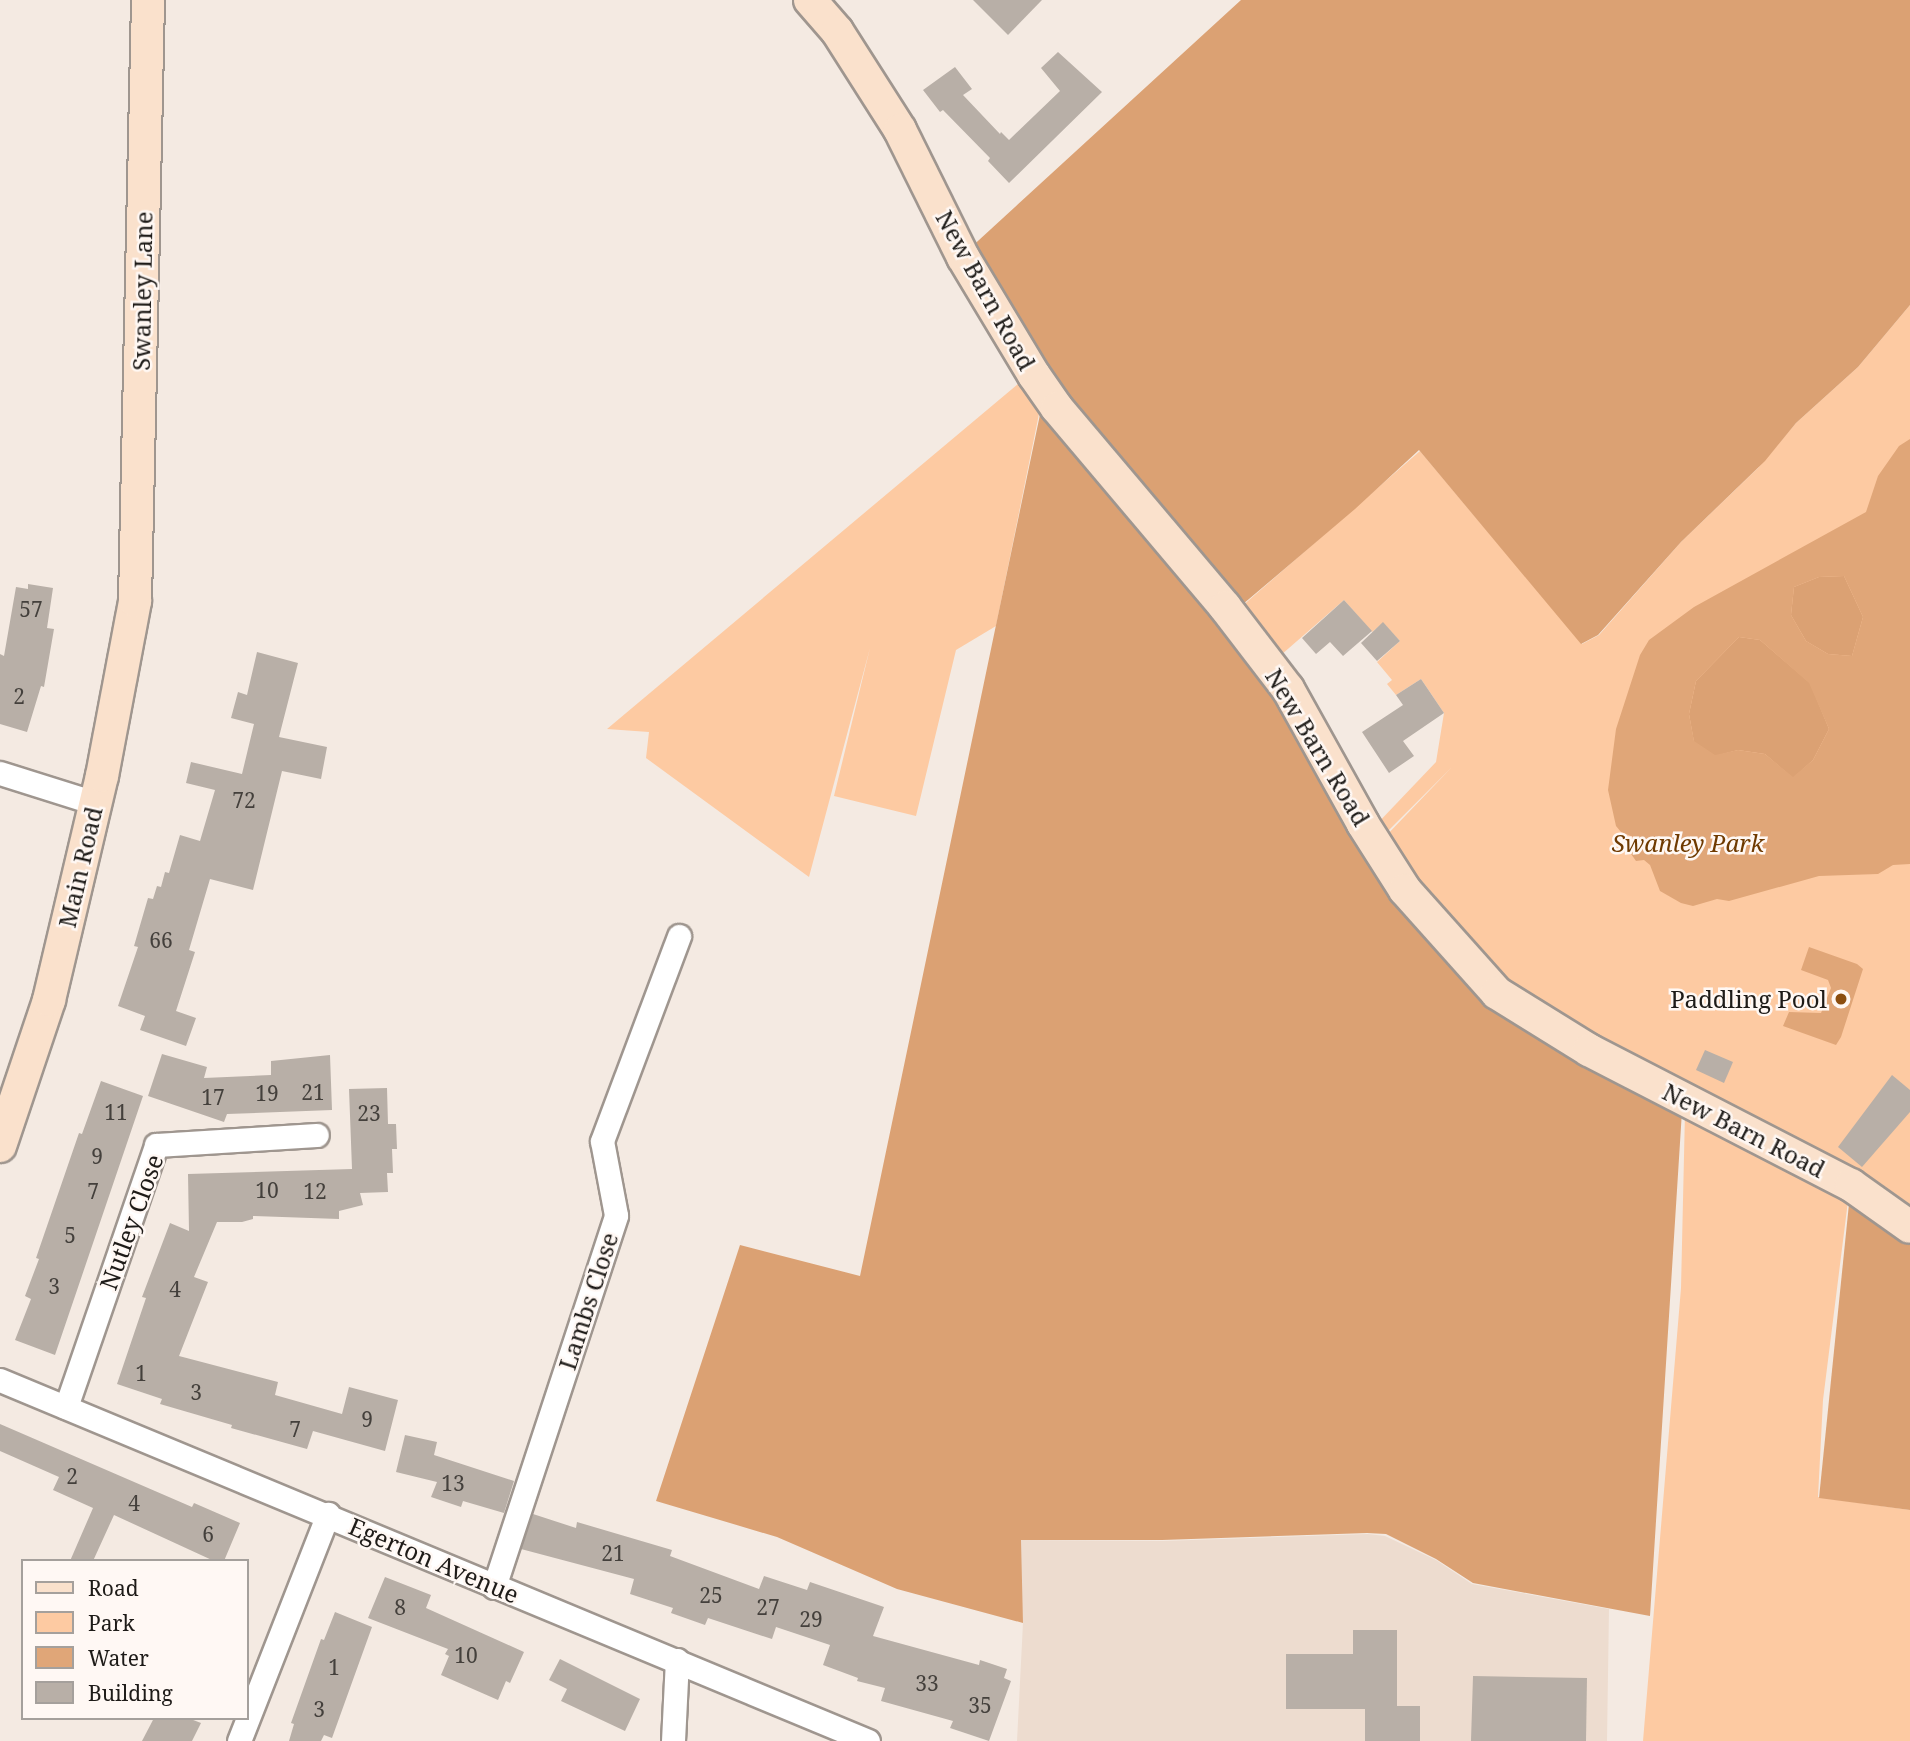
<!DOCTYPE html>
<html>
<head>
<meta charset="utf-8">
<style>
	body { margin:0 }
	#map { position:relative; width:1910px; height:1741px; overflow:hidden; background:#f4eae2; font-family:"Noto Serif",serif }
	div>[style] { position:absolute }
	.built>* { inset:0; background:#eddccf }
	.green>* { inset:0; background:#fdcaa2 }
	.forest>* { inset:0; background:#dba173 }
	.water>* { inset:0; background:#e0a678 }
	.building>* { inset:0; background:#b8afa7 }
	.roads { filter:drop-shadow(2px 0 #9f968f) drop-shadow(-2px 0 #9f968f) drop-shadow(0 2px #9f968f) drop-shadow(0 -2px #9f968f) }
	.street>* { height:23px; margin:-11.5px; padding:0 11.5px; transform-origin:11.5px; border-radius:11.5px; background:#fff }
	.secondary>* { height:32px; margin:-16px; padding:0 16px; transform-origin:16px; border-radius:16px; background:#fae1cc }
	.dots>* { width:19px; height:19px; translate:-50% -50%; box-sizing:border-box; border:4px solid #fff8f4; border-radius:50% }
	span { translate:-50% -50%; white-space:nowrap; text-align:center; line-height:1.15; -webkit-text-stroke:5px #fff8f4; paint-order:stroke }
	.number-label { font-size:21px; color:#44403c }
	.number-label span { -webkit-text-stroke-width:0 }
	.street-label { font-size:24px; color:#1e1b18 }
	.park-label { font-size:24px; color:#6f3a00; font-style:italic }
	.poi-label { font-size:24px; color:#1e1b18 }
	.right { translate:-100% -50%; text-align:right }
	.legend { position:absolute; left:21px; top:1559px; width:228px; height:161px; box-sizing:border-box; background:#fff8f4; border:2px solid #a5a09c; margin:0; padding:9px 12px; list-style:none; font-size:21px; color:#1e1b18 }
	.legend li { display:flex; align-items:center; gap:14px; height:35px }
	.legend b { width:35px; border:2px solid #a5a09c }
</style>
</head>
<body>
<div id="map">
	<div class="built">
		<div style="clip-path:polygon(1368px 1534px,1385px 1536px,1436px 1560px,1472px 1584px,1609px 1609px,1607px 1741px,1017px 1741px,1023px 1623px,1016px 1540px,1163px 1541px)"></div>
	</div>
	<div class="green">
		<div style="clip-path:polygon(1910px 305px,1910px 1210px,1589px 1042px,1499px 980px,1383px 839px,1452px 767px,1382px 837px,1375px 826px,1436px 762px,1444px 713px,1421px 679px,1396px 695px,1387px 684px,1392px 680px,1377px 662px,1400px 641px,1383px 623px,1372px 632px,1344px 600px,1281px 655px,1241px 607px,1420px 451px,1582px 644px,1599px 635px,1681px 542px,1758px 468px,1796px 423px,1858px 367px)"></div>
		<div style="clip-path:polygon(1025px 378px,1041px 404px,996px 626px,956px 650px,916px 816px,834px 796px,870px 648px,809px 877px,646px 758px,649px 732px,607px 729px)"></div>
		<div style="clip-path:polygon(1685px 1112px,1849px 1193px,1823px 1400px,1818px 1497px,1910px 1510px,1910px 1741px,1643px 1741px,1681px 1288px)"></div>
	</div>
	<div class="forest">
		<div style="clip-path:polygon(1241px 0,1910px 0,1910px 305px,1858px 367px,1796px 423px,1765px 461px,1681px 542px,1598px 635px,1581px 644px,1419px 450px,1355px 509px,1236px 610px,1055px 393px,967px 251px)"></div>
		<div style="clip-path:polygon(1042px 405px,1248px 650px,1443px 949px,1682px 1111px,1650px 1616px,1473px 1583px,1436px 1559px,1386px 1534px,1367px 1533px,1162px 1540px,1021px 1540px,1023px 1623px,897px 1589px,777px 1537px,656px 1501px,740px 1245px,860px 1276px)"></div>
		<div style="clip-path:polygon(1844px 576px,1863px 617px,1852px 656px,1828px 654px,1806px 641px,1791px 615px,1794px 587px,1819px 577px)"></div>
		<div style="clip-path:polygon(1739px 637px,1760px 640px,1810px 683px,1829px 729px,1813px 760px,1793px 778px,1765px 754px,1738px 750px,1715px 756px,1694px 742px,1689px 714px,1696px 681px)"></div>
		<div style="clip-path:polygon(1850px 1194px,1910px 1240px,1910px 1510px,1819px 1498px)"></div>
	</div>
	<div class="water">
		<div style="clip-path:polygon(evenodd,1910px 439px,1910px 864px,1893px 865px,1878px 874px,1819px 876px,1729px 901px,1717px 899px,1693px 906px,1681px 903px,1660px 891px,1650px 865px,1644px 860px,1636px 861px,1629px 851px,1633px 837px,1621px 832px,1616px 826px,1608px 790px,1616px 729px,1640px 655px,1649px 640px,1694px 607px,1866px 512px,1878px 476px,1899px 446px,1910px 439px,1844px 576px,1863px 617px,1852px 656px,1828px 654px,1806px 641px,1791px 615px,1794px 587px,1819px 577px,1844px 576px,1910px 439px,1739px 637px,1760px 640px,1809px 683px,1829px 729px,1813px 760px,1793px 777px,1765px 754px,1738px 750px,1715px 755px,1694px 741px,1689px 714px,1696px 681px,1739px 637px)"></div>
		<div style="clip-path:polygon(1809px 947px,1857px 964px,1863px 969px,1841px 1037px,1836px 1045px,1783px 1026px,1789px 1012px,1821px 1013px,1831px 988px,1828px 980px,1801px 970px)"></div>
	</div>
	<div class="building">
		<div style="clip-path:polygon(973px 0,1042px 0,1008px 35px)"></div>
		<div style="clip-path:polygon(1058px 52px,1102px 92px,1009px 183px,988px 161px,990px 158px,943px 110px,940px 112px,923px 90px,955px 67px,972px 89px,963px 95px,1000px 134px,1001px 132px,1009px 140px,1060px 91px,1041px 68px)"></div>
		<div style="clip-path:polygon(28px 584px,53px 588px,47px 628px,54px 629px,44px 687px,41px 686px,27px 732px,0 724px,0 654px,4px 656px,16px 587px,28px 589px)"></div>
		<div style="clip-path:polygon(1344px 600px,1372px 631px,1343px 656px,1330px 642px,1316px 654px,1302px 638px)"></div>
		<div style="clip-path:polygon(1383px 622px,1400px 641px,1377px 661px,1361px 643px)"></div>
		<div style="clip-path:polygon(257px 652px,298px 663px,279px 737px,327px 747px,321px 779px,282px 771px,253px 890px,210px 879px,189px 950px,195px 952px,176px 1011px,196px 1018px,186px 1046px,140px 1030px,145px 1016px,118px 1006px,138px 947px,134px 946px,148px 898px,153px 899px,157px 886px,161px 887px,165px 872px,169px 873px,180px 835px,200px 841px,215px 790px,186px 783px,191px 762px,242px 774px,254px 724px,231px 718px,238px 692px,247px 695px)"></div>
		<div style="clip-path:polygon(1421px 679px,1444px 713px,1403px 741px,1414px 756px,1389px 773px,1362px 732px,1403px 705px,1396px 695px)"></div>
		<div style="clip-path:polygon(1705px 1050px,1733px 1062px,1724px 1083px,1696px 1070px)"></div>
		<div style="clip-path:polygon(162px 1054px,207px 1067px,204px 1078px,271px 1075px,271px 1061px,330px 1055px,332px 1110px,227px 1114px,224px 1122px,148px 1096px)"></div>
		<div style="clip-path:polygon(1892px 1075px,1910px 1090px,1910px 1112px,1862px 1167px,1838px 1147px)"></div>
		<div style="clip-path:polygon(101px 1081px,143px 1096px,55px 1355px,15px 1340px,31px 1299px,25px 1296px,39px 1259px,36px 1258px,79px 1133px,82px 1134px)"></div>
		<div style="clip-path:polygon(387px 1088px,388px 1124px,396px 1124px,397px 1149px,392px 1149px,393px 1173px,387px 1173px,388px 1192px,360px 1193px,363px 1205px,339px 1211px,339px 1219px,253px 1216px,253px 1219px,242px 1222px,217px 1222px,194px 1277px,208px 1282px,179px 1356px,278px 1382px,275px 1395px,342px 1414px,349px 1387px,398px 1400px,385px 1451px,313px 1431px,307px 1449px,231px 1428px,232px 1425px,160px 1404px,162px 1399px,117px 1384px,146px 1298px,142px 1297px,170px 1223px,189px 1231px,188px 1174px,352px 1169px,349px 1089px)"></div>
		<div style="clip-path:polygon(0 1424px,192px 1507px,194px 1503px,240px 1523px,224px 1561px,214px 1561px,114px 1515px,93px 1561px,70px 1561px,93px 1508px,53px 1490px,59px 1477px,0 1451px)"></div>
		<div style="clip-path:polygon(405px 1435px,437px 1442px,434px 1455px,514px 1481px,504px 1513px,463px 1501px,461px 1507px,431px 1497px,437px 1482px,396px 1472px)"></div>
		<div style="clip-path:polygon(533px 1514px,576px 1528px,577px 1522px,672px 1550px,670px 1556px,759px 1589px,764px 1576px,807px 1590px,810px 1582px,884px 1607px,873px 1636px,979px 1665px,980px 1660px,1007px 1669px,1004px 1678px,1011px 1681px,989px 1741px,950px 1728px,953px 1721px,881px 1701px,885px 1688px,857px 1681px,858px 1678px,823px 1665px,830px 1645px,776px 1627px,772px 1639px,708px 1618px,705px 1625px,671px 1613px,673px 1608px,630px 1594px,634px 1579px,521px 1549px)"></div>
		<div style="clip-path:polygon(385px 1577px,431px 1595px,426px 1608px,524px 1652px,510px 1683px,506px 1681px,498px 1700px,441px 1675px,449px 1656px,445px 1654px,448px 1649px,368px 1618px)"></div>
		<div style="clip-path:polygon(335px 1612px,372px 1627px,332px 1738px,324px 1735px,321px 1741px,289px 1741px,294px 1724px,291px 1723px,321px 1639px,324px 1640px)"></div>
		<div style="clip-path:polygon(1353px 1630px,1397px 1630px,1397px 1706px,1420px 1706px,1420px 1741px,1365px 1741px,1365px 1709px,1286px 1709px,1286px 1654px,1353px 1654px)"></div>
		<div style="clip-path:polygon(560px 1659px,640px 1699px,625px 1731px,561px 1701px,567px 1689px,549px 1680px)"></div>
		<div style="clip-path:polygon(1473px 1676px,1587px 1678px,1586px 1741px,1471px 1741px)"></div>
		<div style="clip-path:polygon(154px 1718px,188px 1718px,201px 1723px,192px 1741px,142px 1741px)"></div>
	</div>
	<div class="roads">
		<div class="street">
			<div style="left:0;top:773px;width:100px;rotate:17.5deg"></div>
			<div style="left:0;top:1380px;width:940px;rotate:22.58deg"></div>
			<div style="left:66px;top:1407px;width:277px;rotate:-71deg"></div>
			<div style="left:156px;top:1145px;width:161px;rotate:-3.6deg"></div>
			<div style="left:494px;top:1587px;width:391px;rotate:-71.8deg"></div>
			<div style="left:616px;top:1215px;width:75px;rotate:-100.7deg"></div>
			<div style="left:602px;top:1141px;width:219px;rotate:-69.4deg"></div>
			<div style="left:239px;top:1741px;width:244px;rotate:-68.6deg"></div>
			<div style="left:673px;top:1741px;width:81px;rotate:-87.2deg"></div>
		</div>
		<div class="secondary">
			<div style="left:810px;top:0;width:41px;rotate:48.9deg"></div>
			<div style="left:837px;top:31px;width:117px;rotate:57.5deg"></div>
			<div style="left:900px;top:130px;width:142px;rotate:63.6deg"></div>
			<div style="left:963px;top:257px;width:138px;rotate:59deg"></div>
			<div style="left:1034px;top:375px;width:40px;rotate:55.1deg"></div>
			<div style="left:1057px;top:408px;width:260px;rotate:49.8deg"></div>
			<div style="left:1225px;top:607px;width:103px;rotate:52.5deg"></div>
			<div style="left:1288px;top:689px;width:154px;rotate:60.9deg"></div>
			<div style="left:1363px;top:824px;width:78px;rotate:57.5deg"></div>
			<div style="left:1405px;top:890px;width:138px;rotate:48.2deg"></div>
			<div style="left:1497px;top:993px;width:108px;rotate:31.8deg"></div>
			<div style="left:1589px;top:1050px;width:295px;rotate:27.3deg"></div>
			<div style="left:1851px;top:1185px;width:72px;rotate:35.4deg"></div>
			<div style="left:0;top:1146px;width:154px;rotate:-71.4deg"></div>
			<div style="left:49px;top:1000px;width:230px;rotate:-76.7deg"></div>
			<div style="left:102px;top:776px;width:178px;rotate:-79.3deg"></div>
			<div style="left:135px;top:601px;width:601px;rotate:-88.76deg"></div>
		</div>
	</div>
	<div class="dots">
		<div style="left:1841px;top:999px;background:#8c4e10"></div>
	</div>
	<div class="number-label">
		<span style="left:31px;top:609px">57</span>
		<span style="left:19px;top:696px">2</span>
		<span style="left:244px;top:800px">72</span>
		<span style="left:161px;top:940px">66</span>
		<span style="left:313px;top:1092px">21</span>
		<span style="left:267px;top:1093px">19</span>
		<span style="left:213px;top:1097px">17</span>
		<span style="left:116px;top:1112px">11</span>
		<span style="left:369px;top:1113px">23</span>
		<span style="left:97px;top:1156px">9</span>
		<span style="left:267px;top:1190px">10</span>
		<span style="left:93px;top:1191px">7</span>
		<span style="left:315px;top:1191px">12</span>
		<span style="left:70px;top:1235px">5</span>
		<span style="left:54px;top:1286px">3</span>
		<span style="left:175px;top:1289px">4</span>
		<span style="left:141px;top:1373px">1</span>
		<span style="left:196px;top:1392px">3</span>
		<span style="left:367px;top:1419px">9</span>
		<span style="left:295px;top:1429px">7</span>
		<span style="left:72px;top:1476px">2</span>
		<span style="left:453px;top:1483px">13</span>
		<span style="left:134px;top:1503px">4</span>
		<span style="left:208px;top:1534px">6</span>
		<span style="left:613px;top:1553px">21</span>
		<span style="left:711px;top:1595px">25</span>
		<span style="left:400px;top:1607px">8</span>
		<span style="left:768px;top:1607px">27</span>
		<span style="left:811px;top:1619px">29</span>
		<span style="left:466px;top:1655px">10</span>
		<span style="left:334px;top:1667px">1</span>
		<span style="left:927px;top:1683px">33</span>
		<span style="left:980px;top:1705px">35</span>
		<span style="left:319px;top:1709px">3</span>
	</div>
	<div class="street-label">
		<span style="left:986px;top:290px;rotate:61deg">New Barn Road</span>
		<span style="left:142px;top:291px;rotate:-89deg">Swanley Lane</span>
		<span style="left:1318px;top:747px;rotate:59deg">New Barn Road</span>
		<span style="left:80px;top:867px;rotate:-77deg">Main Road</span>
		<span style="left:1744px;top:1130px;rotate:27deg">New Barn Road</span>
		<span style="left:131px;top:1222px;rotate:-70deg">Nutley Close</span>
		<span style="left:588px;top:1301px;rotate:-72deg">Lambs Close</span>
		<span style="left:434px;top:1560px;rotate:23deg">Egerton Avenue</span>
	</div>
	<div class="park-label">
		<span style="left:1688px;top:843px">Swanley Park</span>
	</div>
	<div class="poi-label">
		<span class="right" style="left:1827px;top:999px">Paddling Pool</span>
	</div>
	<ul class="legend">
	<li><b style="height:9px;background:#fae1cc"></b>Road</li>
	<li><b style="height:19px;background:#fdcaa2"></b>Park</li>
	<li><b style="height:19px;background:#e0a678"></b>Water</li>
	<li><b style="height:19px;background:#b8afa7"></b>Building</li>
	</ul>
</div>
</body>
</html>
